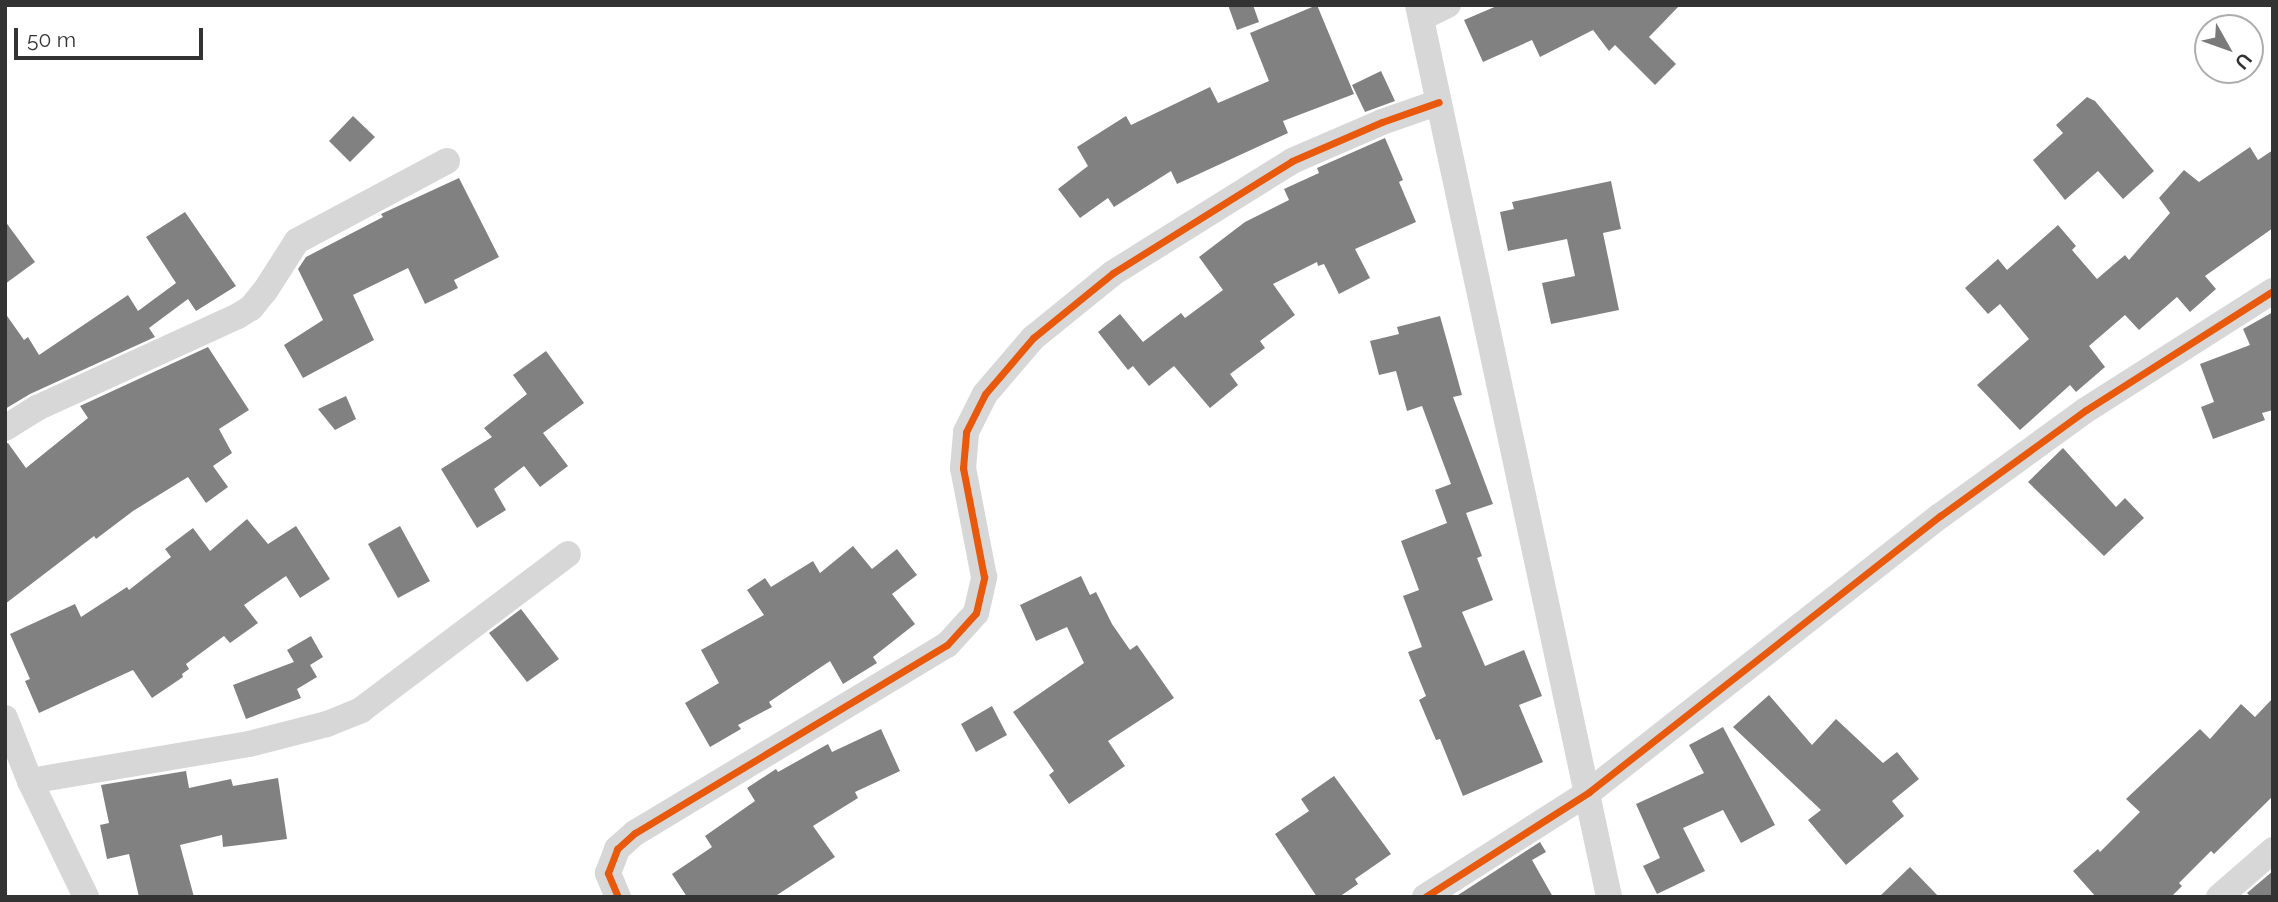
<!DOCTYPE html>
<html>
<head>
<meta charset="utf-8">
<style>
	body { margin:0 }
	#map { position:relative; width:2278px; height:902px; overflow:hidden; background:#fff; font-family:Raleway,sans-serif }
	div>[style] { position:absolute }
	.building>* { inset:0; background:#818181 }
	.minor>* { height:26px; margin:-13px; padding:0 13px; transform-origin:13px; border-radius:13px; background:#d7d7d7 }
	.cycleway>* { height:7px; margin:-3.5px; padding:0 3.5px; transform-origin:3.5px; border-radius:3.5px; background:#e8590c }
	span { translate:-50% -50%; white-space:nowrap; text-align:center; line-height:1.15; -webkit-text-stroke:7px #fff; paint-order:stroke }
	.frame { position:absolute; inset:0; border:7px solid #333; pointer-events:none }
	.north { position:absolute; left:2194px; top:14px; width:70px; height:70px; box-sizing:border-box; background:#fff; border:2px solid #adadad; border-radius:50%; rotate:130deg; font-size:19px; font-weight:700; line-height:28px; text-align:center; color:#333 }
	.north::after { content:''; display:block; margin:auto; width:24px; height:32px; background:#7a7a7a; clip-path:polygon(50% 0,100% 100%,50% 72%,0 100%) }
	.scale { position:absolute; left:14px; top:28px; width:189px; height:32px; box-sizing:border-box; border:4px solid #333; border-top:0; padding-left:9px; font-size:21px; line-height:24px; white-space:nowrap; color:#333; -webkit-text-stroke:5px #fff; paint-order:stroke }
</style>
</head>
<body>
<div id="map">
	<div class="building">
		<div style="clip-path:polygon(1228px 5px,1253px 5px,1259px 22px,1237px 30px)"></div>
		<div style="clip-path:polygon(1317px 5px,1354px 94px,1283px 121px,1288px 133px,1177px 184px,1171px 171px,1114px 207px,1108px 198px,1080px 218px,1058px 189px,1088px 166px,1077px 147px,1126px 116px,1131px 125px,1210px 87px,1218px 103px,1269px 81px,1250px 33px)"></div>
		<div style="clip-path:polygon(1499px 5px,1680px 5px,1649px 37px,1676px 64px,1655px 85px,1615px 45px,1609px 51px,1593px 30px,1540px 57px,1532px 40px,1483px 62px,1464px 20px)"></div>
		<div style="clip-path:polygon(1381px 71px,1395px 101px,1365px 112px,1352px 85px)"></div>
		<div style="clip-path:polygon(2087px 97px,2095px 101px,2154px 171px,2123px 199px,2098px 171px,2065px 200px,2033px 160px,2063px 133px,2056px 125px)"></div>
		<div style="clip-path:polygon(353px 116px,375px 137px,350px 162px,329px 141px)"></div>
		<div style="clip-path:polygon(1385px 138px,1403px 180px,1399px 182px,1416px 222px,1355px 249px,1370px 278px,1339px 294px,1324px 264px,1318px 266px,1317px 262px,1273px 284px,1295px 315px,1260px 341px,1265px 348px,1230px 374px,1238px 385px,1210px 408px,1174px 366px,1149px 386px,1133px 366px,1128px 370px,1098px 332px,1120px 314px,1143px 342px,1181px 313px,1185px 318px,1223px 290px,1199px 257px,1245px 222px,1289px 200px,1284px 189px,1319px 173px,1317px 168px)"></div>
		<div style="clip-path:polygon(2250px 147px,2258px 160px,2273px 150px,2273px 228px,2205px 276px,2216px 289px,2190px 312px,2177px 297px,2139px 330px,2125px 315px,2089px 346px,2105px 367px,2076px 392px,2070px 385px,2020px 430px,1977px 385px,2029px 339px,2000px 304px,1988px 314px,1965px 288px,1998px 259px,2007px 270px,2058px 225px,2076px 246px,2072px 250px,2097px 279px,2125px 255px,2129px 260px,2170px 213px,2159px 198px,2184px 170px,2199px 182px)"></div>
		<div style="clip-path:polygon(459px 178px,499px 257px,454px 280px,458px 288px,425px 304px,408px 268px,353px 295px,374px 340px,303px 378px,284px 345px,323px 320px,298px 269px,306px 257px,383px 217px,381px 214px)"></div>
		<div style="clip-path:polygon(1611px 181px,1621px 229px,1603px 233px,1619px 310px,1551px 324px,1542px 283px,1575px 276px,1567px 239px,1508px 251px,1500px 212px,1514px 209px,1512px 202px)"></div>
		<div style="clip-path:polygon(185px 212px,236px 286px,196px 311px,188px 299px,149px 328px,155px 337px,30px 394px,5px 409px,5px 313px,24px 340px,28px 337px,39px 355px,128px 295px,138px 311px,176px 283px,146px 237px)"></div>
		<div style="clip-path:polygon(5px 221px,35px 262px,5px 284px)"></div>
		<div style="clip-path:polygon(2273px 312px,2273px 410px,2262px 413px,2265px 420px,2213px 439px,2201px 407px,2214px 402px,2200px 364px,2250px 345px,2243px 329px)"></div>
		<div style="clip-path:polygon(1440px 316px,1462px 395px,1453px 397px,1493px 504px,1466px 513px,1482px 556px,1477px 558px,1493px 600px,1462px 612px,1485px 666px,1524px 650px,1542px 696px,1519px 705px,1543px 762px,1463px 796px,1440px 739px,1436px 740px,1419px 700px,1426px 696px,1408px 652px,1422px 647px,1403px 596px,1419px 590px,1401px 541px,1447px 523px,1435px 490px,1451px 484px,1422px 406px,1407px 411px,1396px 371px,1379px 375px,1370px 341px,1399px 334px,1397px 327px)"></div>
		<div style="clip-path:polygon(208px 347px,249px 410px,219px 429px,232px 453px,213px 466px,228px 487px,206px 503px,188px 477px,133px 511px,96px 539px,94px 536px,5px 604px,5px 444px,8px 443px,26px 468px,88px 418px,80px 406px)"></div>
		<div style="clip-path:polygon(546px 351px,584px 403px,543px 433px,568px 466px,540px 487px,524px 466px,494px 489px,506px 510px,477px 528px,441px 469px,492px 437px,484px 428px,527px 394px,513px 375px)"></div>
		<div style="clip-path:polygon(346px 396px,356px 419px,335px 430px,318px 409px)"></div>
		<div style="clip-path:polygon(2063px 448px,2116px 507px,2125px 498px,2144px 518px,2104px 556px,2028px 482px)"></div>
		<div style="clip-path:polygon(247px 519px,268px 544px,296px 526px,330px 579px,300px 598px,286px 576px,244px 605px,258px 623px,230px 643px,224px 636px,186px 664px,189px 669px,182px 674px,183px 677px,152px 698px,133px 670px,39px 713px,25px 681px,30px 679px,10px 634px,75px 604px,81px 617px,127px 587px,129px 590px,171px 557px,165px 549px,193px 528px,210px 551px)"></div>
		<div style="clip-path:polygon(400px 526px,430px 581px,398px 598px,368px 544px)"></div>
		<div style="clip-path:polygon(853px 546px,872px 569px,897px 549px,917px 575px,892px 594px,915px 624px,873px 657px,877px 663px,843px 684px,830px 661px,769px 702px,772px 707px,738px 725px,741px 729px,710px 747px,685px 703px,719px 683px,701px 650px,764px 615px,747px 590px,765px 578px,771px 587px,813px 561px,820px 573px)"></div>
		<div style="clip-path:polygon(1081px 576px,1090px 595px,1096px 592px,1112px 624px,1130px 650px,1137px 645px,1174px 698px,1108px 741px,1125px 766px,1069px 804px,1049px 775px,1054px 771px,1013px 712px,1084px 663px,1067px 627px,1036px 641px,1020px 605px)"></div>
		<div style="clip-path:polygon(521px 609px,559px 659px,527px 682px,489px 633px)"></div>
		<div style="clip-path:polygon(311px 636px,323px 657px,310px 665px,317px 677px,297px 689px,301px 698px,246px 719px,233px 685px,294px 662px,287px 650px)"></div>
		<div style="clip-path:polygon(1769px 695px,1812px 745px,1836px 719px,1883px 763px,1897px 752px,1919px 779px,1892px 801px,1904px 816px,1846px 865px,1808px 820px,1821px 810px,1733px 727px)"></div>
		<div style="clip-path:polygon(2273px 698px,2273px 796px,2214px 854px,2211px 851px,2179px 883px,2182px 886px,2171px 897px,2096px 897px,2073px 871px,2098px 849px,2100px 852px,2140px 812px,2126px 799px,2200px 729px,2210px 739px,2241px 704px,2255px 717px)"></div>
		<div style="clip-path:polygon(992px 706px,1007px 735px,976px 752px,961px 724px)"></div>
		<div style="clip-path:polygon(1723px 727px,1775px 825px,1741px 843px,1723px 810px,1683px 828px,1705px 871px,1657px 894px,1643px 866px,1660px 858px,1636px 804px,1704px 773px,1689px 745px)"></div>
		<div style="clip-path:polygon(881px 729px,900px 771px,855px 792px,858px 798px,813px 826px,835px 857px,774px 897px,687px 897px,672px 874px,712px 847px,705px 836px,755px 801px,747px 788px,776px 769px,778px 772px,828px 744px,832px 752px)"></div>
		<div style="clip-path:polygon(186px 771px,189px 788px,231px 779px,233px 786px,278px 778px,287px 839px,223px 847px,222px 835px,180px 845px,194px 897px,139px 897px,129px 854px,107px 859px,100px 825px,109px 823px,101px 785px)"></div>
		<div style="clip-path:polygon(1334px 776px,1391px 854px,1355px 879px,1358px 884px,1339px 897px,1317px 897px,1275px 834px,1309px 811px,1301px 799px)"></div>
		<div style="clip-path:polygon(1540px 842px,1546px 852px,1532px 860px,1553px 897px,1455px 897px)"></div>
		<div style="clip-path:polygon(1910px 867px,1939px 897px,1879px 897px)"></div>
		<div style="clip-path:polygon(2273px 871px,2273px 897px,2251px 897px,2247px 893px)"></div>
	</div>
	<div class="minor">
		<div style="left:1418px;top:5px;width:912px;rotate:77.91deg"></div>
		<div style="left:1421px;top:18px;width:30px;rotate:-26deg"></div>
		<div style="left:5px;top:428px;width:38px;rotate:-32deg"></div>
		<div style="left:37px;top:408px;width:221px;rotate:-24.6deg"></div>
		<div style="left:238px;top:316px;width:15px;rotate:-32deg"></div>
		<div style="left:251px;top:308px;width:22px;rotate:-51deg"></div>
		<div style="left:265px;top:291px;width:59px;rotate:-57.4deg"></div>
		<div style="left:297px;top:241px;width:170px;rotate:-28.1deg"></div>
		<div style="left:5px;top:718px;width:68px;rotate:68.4deg"></div>
		<div style="left:30px;top:781px;width:129px;rotate:64.2deg"></div>
		<div style="left:30px;top:781px;width:222px;rotate:-9.6deg"></div>
		<div style="left:249px;top:744px;width:81px;rotate:-14.4deg"></div>
		<div style="left:327px;top:724px;width:37px;rotate:-22deg"></div>
		<div style="left:361px;top:710px;width:259px;rotate:-37deg"></div>
		<div style="left:618px;top:897px;width:26px;rotate:-113deg"></div>
		<div style="left:608px;top:873px;width:26px;rotate:-69deg"></div>
		<div style="left:617px;top:849px;width:24px;rotate:-42deg"></div>
		<div style="left:635px;top:833px;width:364px;rotate:-31.1deg"></div>
		<div style="left:947px;top:645px;width:43px;rotate:-47.8deg"></div>
		<div style="left:976px;top:613px;width:37px;rotate:-77deg"></div>
		<div style="left:984px;top:577px;width:111px;rotate:-100.9deg"></div>
		<div style="left:963px;top:468px;width:36px;rotate:-85deg"></div>
		<div style="left:966px;top:432px;width:42px;rotate:-63.4deg"></div>
		<div style="left:985px;top:394px;width:74px;rotate:-49.4deg"></div>
		<div style="left:1033px;top:338px;width:103px;rotate:-39.1deg"></div>
		<div style="left:1113px;top:273px;width:211px;rotate:-32deg"></div>
		<div style="left:1292px;top:161px;width:98px;rotate:-23.4deg"></div>
		<div style="left:1382px;top:122px;width:60px;rotate:-19.3deg"></div>
		<div style="left:1425px;top:897px;width:195px;rotate:-32.6deg"></div>
		<div style="left:1589px;top:792px;width:447px;rotate:-38.2deg"></div>
		<div style="left:1940px;top:516px;width:180px;rotate:-36deg"></div>
		<div style="left:2086px;top:410px;width:222px;rotate:-32.5deg"></div>
		<div style="left:2219px;top:897px;width:72px;rotate:-41deg"></div>
	</div>
	<div class="cycleway">
		<div style="left:618px;top:897px;width:26px;rotate:-113deg"></div>
		<div style="left:608px;top:873px;width:26px;rotate:-69deg"></div>
		<div style="left:617px;top:849px;width:24px;rotate:-42deg"></div>
		<div style="left:635px;top:833px;width:364px;rotate:-31.1deg"></div>
		<div style="left:947px;top:645px;width:43px;rotate:-47.8deg"></div>
		<div style="left:976px;top:613px;width:37px;rotate:-77deg"></div>
		<div style="left:984px;top:577px;width:111px;rotate:-100.9deg"></div>
		<div style="left:963px;top:468px;width:36px;rotate:-85deg"></div>
		<div style="left:966px;top:432px;width:42px;rotate:-63.4deg"></div>
		<div style="left:985px;top:394px;width:74px;rotate:-49.4deg"></div>
		<div style="left:1033px;top:338px;width:103px;rotate:-39.1deg"></div>
		<div style="left:1113px;top:273px;width:211px;rotate:-32deg"></div>
		<div style="left:1292px;top:161px;width:98px;rotate:-23.4deg"></div>
		<div style="left:1382px;top:122px;width:60px;rotate:-19.3deg"></div>
		<div style="left:1425px;top:897px;width:195px;rotate:-32.6deg"></div>
		<div style="left:1589px;top:792px;width:447px;rotate:-38.2deg"></div>
		<div style="left:1940px;top:516px;width:180px;rotate:-36deg"></div>
		<div style="left:2086px;top:410px;width:222px;rotate:-32.5deg"></div>
	</div>
	<div class="frame"></div>
	<div class="north">U</div>
	<div class="scale">50 m</div>
</div>
</body>
</html>
